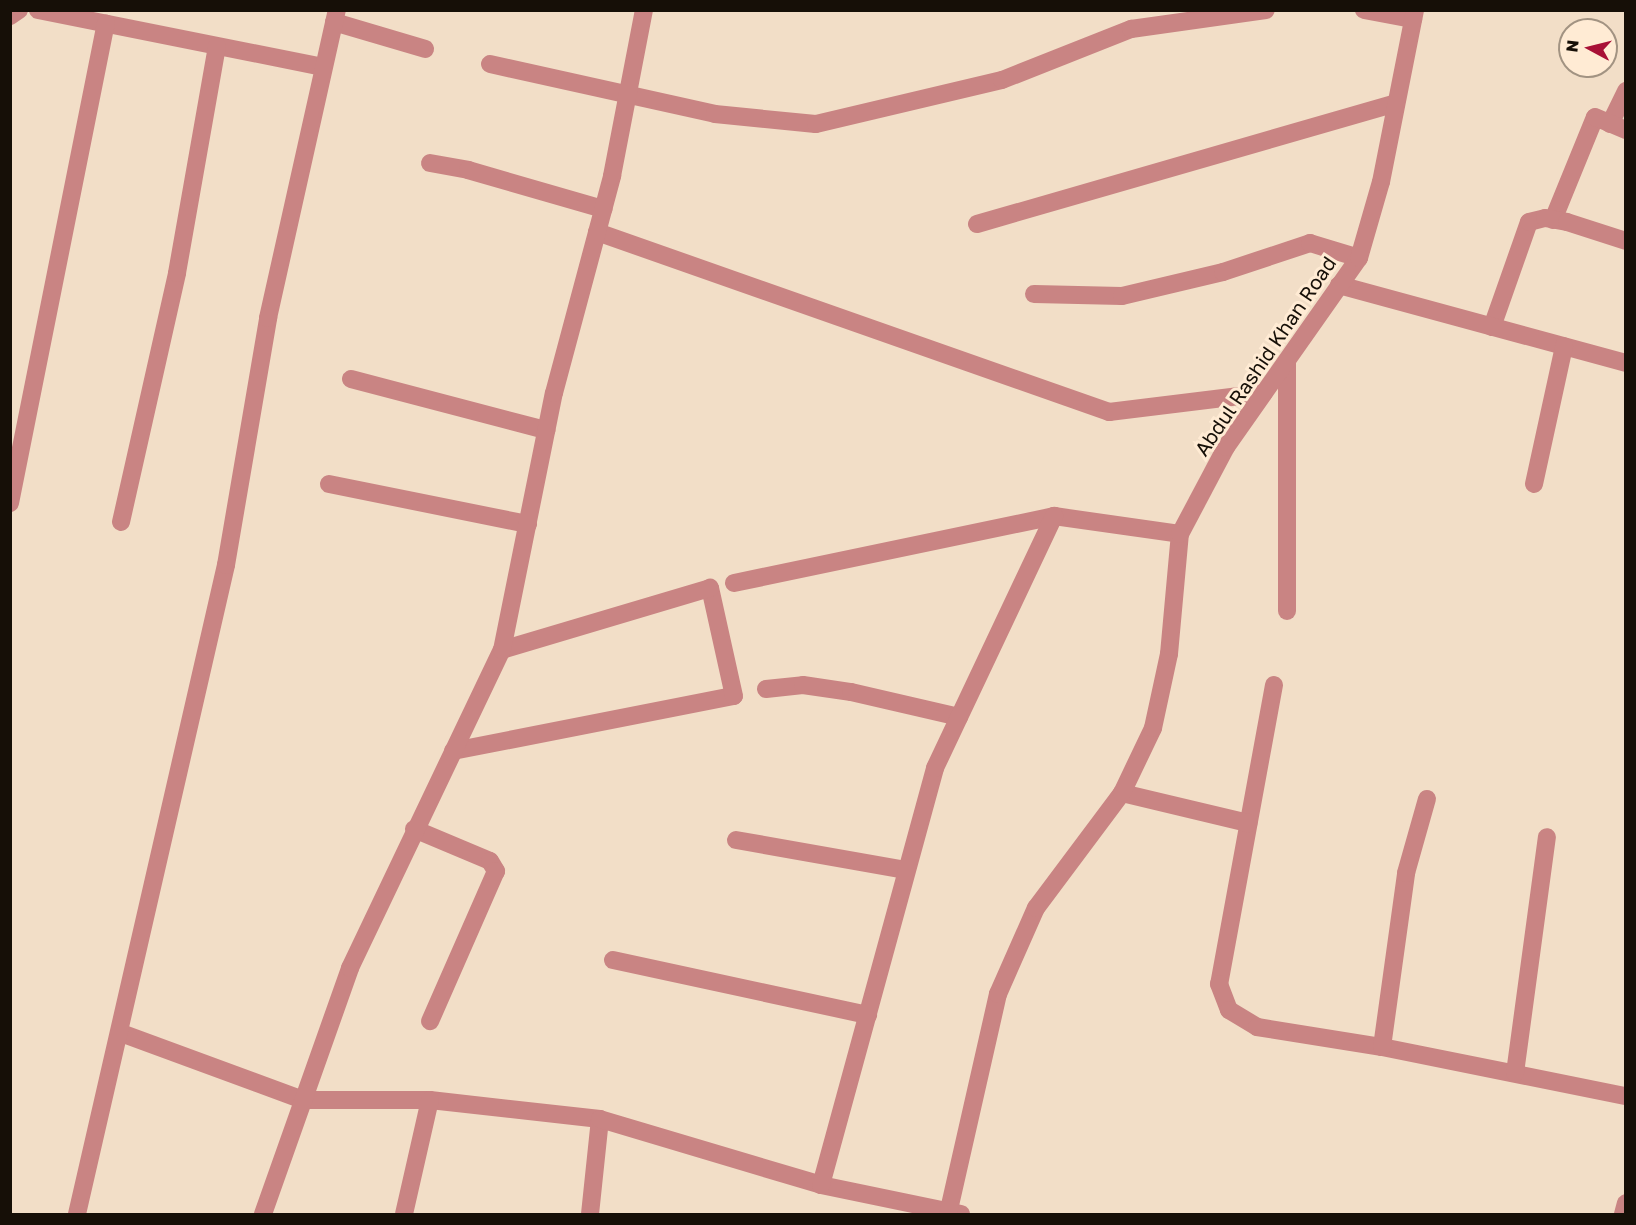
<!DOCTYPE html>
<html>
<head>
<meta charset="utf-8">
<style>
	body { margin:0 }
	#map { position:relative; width:1636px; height:1225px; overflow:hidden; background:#f2dec7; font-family:"Golos Text",sans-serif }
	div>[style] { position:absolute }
	.lane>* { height:18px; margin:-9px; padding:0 9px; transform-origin:9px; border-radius:9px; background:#c98483 }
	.street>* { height:18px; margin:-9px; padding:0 9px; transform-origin:9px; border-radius:9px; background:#c98483 }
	span { translate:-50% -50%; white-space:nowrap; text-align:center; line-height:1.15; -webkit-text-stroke:6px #ffebd4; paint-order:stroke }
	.street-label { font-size:20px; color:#160f07 }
	.frame { position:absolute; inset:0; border:12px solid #160f07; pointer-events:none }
	.north { position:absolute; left:1558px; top:18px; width:60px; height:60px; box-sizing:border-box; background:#ffebd4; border:2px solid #a29382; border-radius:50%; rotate:277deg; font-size:16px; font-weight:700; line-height:24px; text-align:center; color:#160f07 }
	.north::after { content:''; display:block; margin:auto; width:21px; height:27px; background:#a81036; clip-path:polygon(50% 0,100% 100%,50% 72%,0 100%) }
</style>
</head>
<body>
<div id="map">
	<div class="lane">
		<div style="left:1610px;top:124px;width:37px;rotate:-64deg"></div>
		<div style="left:1553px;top:220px;width:111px;rotate:-67.8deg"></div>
		<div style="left:1595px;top:117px;width:34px;rotate:23deg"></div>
		<div style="left:1492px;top:327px;width:111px;rotate:-70.6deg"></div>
		<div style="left:1529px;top:222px;width:16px;rotate:-14deg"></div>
		<div style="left:1545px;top:218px;width:22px;rotate:10deg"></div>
		<div style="left:1567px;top:222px;width:62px;rotate:17.9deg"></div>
		<div style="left:453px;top:751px;width:286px;rotate:-11.1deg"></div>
		<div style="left:734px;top:696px;width:111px;rotate:-102.5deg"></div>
		<div style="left:710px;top:588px;width:217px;rotate:163.4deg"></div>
		<div style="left:414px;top:829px;width:82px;rotate:22.8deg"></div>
		<div style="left:490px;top:861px;width:12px;rotate:59deg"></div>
		<div style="left:496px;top:871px;width:164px;rotate:113.7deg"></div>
	</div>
	<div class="street">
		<div style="left:38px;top:10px;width:290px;rotate:11.3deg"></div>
		<div style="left:1364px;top:10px;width:50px;rotate:10.4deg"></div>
		<div style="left:10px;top:16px;width:11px;rotate:-34deg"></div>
		<div style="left:334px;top:22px;width:95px;rotate:16.5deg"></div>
		<div style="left:490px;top:64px;width:230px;rotate:12.5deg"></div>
		<div style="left:715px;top:114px;width:101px;rotate:5.7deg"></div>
		<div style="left:816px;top:124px;width:191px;rotate:-13.3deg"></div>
		<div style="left:1002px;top:80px;width:139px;rotate:-21.6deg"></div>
		<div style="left:1131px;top:29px;width:136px;rotate:-8deg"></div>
		<div style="left:430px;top:163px;width:39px;rotate:10deg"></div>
		<div style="left:468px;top:170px;width:141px;rotate:16.1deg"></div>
		<div style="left:977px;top:224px;width:436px;rotate:-16.1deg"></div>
		<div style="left:597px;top:232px;width:543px;rotate:19.37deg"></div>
		<div style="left:1109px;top:412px;width:156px;rotate:-7deg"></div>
		<div style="left:1339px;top:285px;width:297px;rotate:15.2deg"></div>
		<div style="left:1034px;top:294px;width:88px;rotate:1.3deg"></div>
		<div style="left:1122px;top:296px;width:104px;rotate:-13.4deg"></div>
		<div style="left:1223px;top:272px;width:92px;rotate:-18.4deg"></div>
		<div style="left:1310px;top:243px;width:51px;rotate:17deg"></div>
		<div style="left:1287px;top:361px;width:250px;rotate:90deg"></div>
		<div style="left:351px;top:379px;width:202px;rotate:14.7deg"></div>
		<div style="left:329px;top:484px;width:203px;rotate:11.4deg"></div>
		<div style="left:1534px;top:484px;width:141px;rotate:-77.7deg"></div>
		<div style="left:10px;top:503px;width:489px;rotate:-78.7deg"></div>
		<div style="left:121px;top:522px;width:255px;rotate:-77.3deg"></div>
		<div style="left:177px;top:273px;width:230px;rotate:-80deg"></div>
		<div style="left:734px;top:583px;width:327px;rotate:-11.8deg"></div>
		<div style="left:1054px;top:516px;width:127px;rotate:8.1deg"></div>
		<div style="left:1274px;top:685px;width:304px;rotate:100.4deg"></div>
		<div style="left:1219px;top:984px;width:28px;rotate:69deg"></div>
		<div style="left:1229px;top:1010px;width:33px;rotate:31deg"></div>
		<div style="left:1257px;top:1027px;width:127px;rotate:9.1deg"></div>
		<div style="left:1382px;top:1047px;width:249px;rotate:11.4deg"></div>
		<div style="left:766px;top:689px;width:37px;rotate:-6deg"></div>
		<div style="left:803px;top:685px;width:49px;rotate:8.3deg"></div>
		<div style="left:851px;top:692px;width:111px;rotate:13deg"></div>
		<div style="left:1122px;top:793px;width:130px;rotate:13.4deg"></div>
		<div style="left:736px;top:840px;width:173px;rotate:10deg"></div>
		<div style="left:613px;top:960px;width:261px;rotate:12.2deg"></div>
		<div style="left:121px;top:1033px;width:194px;rotate:20.2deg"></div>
		<div style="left:303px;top:1100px;width:127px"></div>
		<div style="left:430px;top:1100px;width:171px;rotate:6.4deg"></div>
		<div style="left:600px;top:1119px;width:96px;rotate:96deg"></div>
		<div style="left:1382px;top:1047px;width:176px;rotate:-82.1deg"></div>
		<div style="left:1406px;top:873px;width:77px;rotate:-74.2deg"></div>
		<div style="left:1515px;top:1073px;width:238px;rotate:-82.3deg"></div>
		<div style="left:600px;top:1119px;width:231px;rotate:16.6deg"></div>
		<div style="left:821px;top:1185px;width:143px;rotate:11.7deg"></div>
		<div style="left:821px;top:1185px;width:432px;rotate:-74.7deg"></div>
		<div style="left:935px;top:768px;width:279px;rotate:-64.7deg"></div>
		<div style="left:77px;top:1214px;width:666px;rotate:-77.07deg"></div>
		<div style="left:226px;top:565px;width:251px;rotate:-80.3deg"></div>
		<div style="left:268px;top:318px;width:316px;rotate:-77.4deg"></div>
		<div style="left:263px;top:1214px;width:261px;rotate:-70.5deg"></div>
		<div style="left:350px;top:968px;width:352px;rotate:-64.5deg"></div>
		<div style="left:502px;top:650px;width:262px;rotate:-78.6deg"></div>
		<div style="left:554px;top:393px;width:225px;rotate:-75deg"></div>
		<div style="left:612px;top:176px;width:169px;rotate:-79.1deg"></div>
		<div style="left:404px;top:1214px;width:117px;rotate:-77.2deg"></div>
		<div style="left:948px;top:1214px;width:226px;rotate:-77.2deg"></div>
		<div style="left:998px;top:994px;width:94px;rotate:-66.2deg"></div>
		<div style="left:1036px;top:908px;width:144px;rotate:-53.2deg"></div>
		<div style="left:1122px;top:793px;width:72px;rotate:-64.5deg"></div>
		<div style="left:1153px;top:728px;width:76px;rotate:-77.8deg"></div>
		<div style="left:1169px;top:654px;width:121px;rotate:-84.8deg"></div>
		<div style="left:1180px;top:534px;width:98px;rotate:-62.1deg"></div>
		<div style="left:1226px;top:447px;width:231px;rotate:-54.9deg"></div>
		<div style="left:1359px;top:258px;width:79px;rotate:-73.9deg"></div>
		<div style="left:1381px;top:182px;width:175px;rotate:-78.8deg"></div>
		<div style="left:1623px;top:1214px;width:11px;rotate:-75deg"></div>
	</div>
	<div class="street-label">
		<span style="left:1265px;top:356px;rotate:-56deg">Abdul Rashid Khan Road</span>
	</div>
	<div class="frame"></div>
	<div class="north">N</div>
</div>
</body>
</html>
